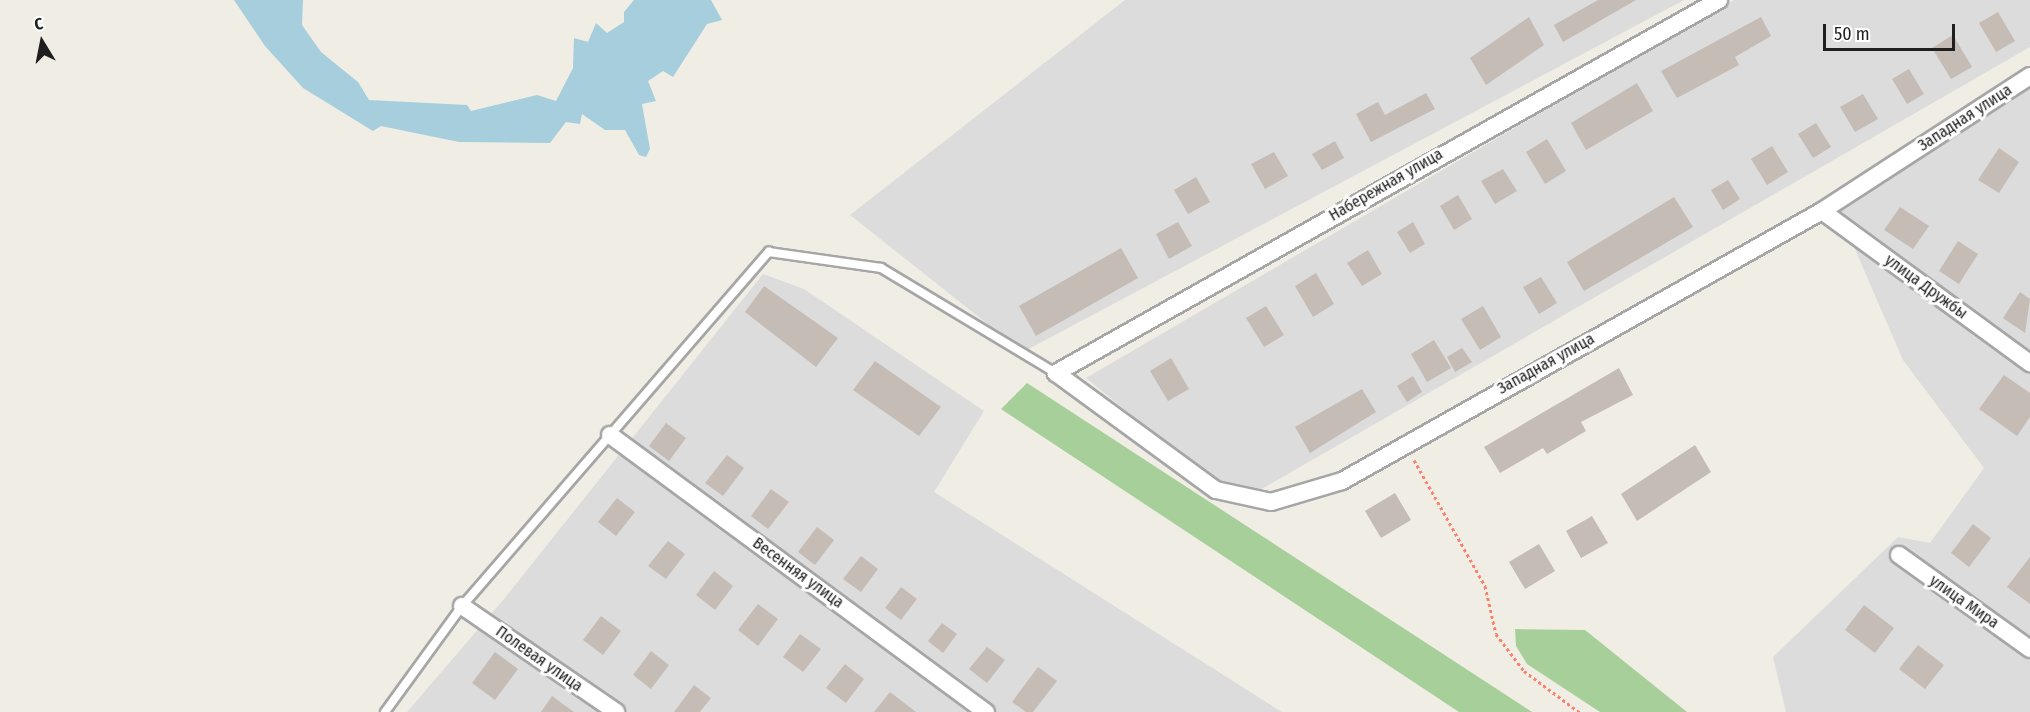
<!DOCTYPE html>
<html>
<head>
<meta charset="utf-8">
<style>
	body { margin:0 }
	#map { position:relative; width:2030px; height:712px; overflow:hidden; background:#f0ede5; font-family:"Fira Sans Condensed",sans-serif }
	div>[style] { position:absolute }
	.residential>* { inset:0; background:#dddcdc }
	.forest>* { inset:0; background:#a7cf9a }
	.water>* { inset:0; background:#a6cedd }
	.building>* { inset:0; background:#c4bcb5 }
	.path>* { height:3px; margin-top:-1.5px; transform-origin:0; background:repeating-linear-gradient(90deg,#f9826d 0 3px,transparent 0 6px) }
	.roads { filter:drop-shadow(2px 0 #a6a6a6) drop-shadow(-2px 0 #a6a6a6) drop-shadow(0 2px #a6a6a6) drop-shadow(0 -2px #a6a6a6) }
	.lane>* { height:8px; margin:-4px; padding:0 4px; transform-origin:4px; border-radius:4px; background:#fff }
	.street>* { height:16px; margin:-8px; padding:0 8px; transform-origin:8px; border-radius:8px; background:#fff }
	span { translate:-50% -50%; white-space:nowrap; text-align:center; line-height:1.15; -webkit-text-stroke:6px #fff; paint-order:stroke }
	.street-label { font-size:16px; color:#1f1f1f }
	.north { position:absolute; left:12px; top:12px; width:60px; height:60px; -webkit-text-stroke:4px #fff; paint-order:stroke; rotate:350deg; font-size:16px; font-weight:700; line-height:24px; text-align:center; color:#1f1f1f }
	.north::after { content:''; display:block; margin:auto; width:21px; height:27px; background:#1f1f1f; clip-path:polygon(50% 0,100% 100%,50% 72%,0 100%) }
	.scale { position:absolute; left:1823px; top:24px; width:132px; height:27px; box-sizing:border-box; border:3px solid #1f1f1f; border-top:0; padding-left:8px; font-size:18px; line-height:21px; white-space:nowrap; color:#1f1f1f; -webkit-text-stroke:4px #fff; paint-order:stroke }
</style>
</head>
<body>
<div id="map">
	<div class="residential">
		<div style="clip-path:polygon(1125px 0,1684px 0,1023px 352px,850px 215px)"></div>
		<div style="clip-path:polygon(1734px 0,2030px 0,2030px 47px,1260px 490px,1217px 485px,1086px 378px)"></div>
		<div style="clip-path:polygon(2030px 85px,2030px 712px,1786px 712px,1773px 657px,1898px 537px,1930px 543px,1984px 468px,1903px 360px,1838px 210px)"></div>
		<div style="clip-path:polygon(763px 274px,804px 289px,984px 411px,934px 492px,1282px 712px,407px 712px,504px 599px)"></div>
	</div>
	<div class="forest">
		<div style="clip-path:polygon(1027px 383px,1532px 712px,1459px 712px,1001px 409px)"></div>
		<div style="clip-path:polygon(1515px 629px,1585px 630px,1687px 712px,1600px 712px,1527px 664px,1516px 646px)"></div>
	</div>
	<div class="water">
		<div style="clip-path:polygon(234px 0,303px 0,302px 25px,321px 52px,358px 82px,369px 100px,467px 105px,471px 111px,537px 95px,556px 101px,573px 68px,574px 38px,588px 42px,596px 23px,607px 33px,624px 22px,624px 12px,634px 0,711px 0,722px 20px,707px 24px,673px 77px,663px 71px,648px 81px,656px 101px,642px 104px,650px 149px,646px 157px,639px 155px,625px 130px,605px 130px,582px 114px,580px 124px,566px 122px,550px 143px,459px 142px,381px 126px,373px 131px,303px 88px,265px 46px)"></div>
	</div>
	<div class="building">
		<div style="clip-path:polygon(1598px 0,1636px 0,1563px 42px,1554px 25px)"></div>
		<div style="clip-path:polygon(1998px 12px,2015px 41px,1996px 52px,1979px 23px)"></div>
		<div style="clip-path:polygon(1529px 17px,1544px 45px,1486px 85px,1470px 58px)"></div>
		<div style="clip-path:polygon(1761px 17px,1771px 36px,1735px 57px,1739px 65px,1677px 98px,1661px 71px)"></div>
		<div style="clip-path:polygon(1953px 35px,1972px 67px,1951px 79px,1932px 48px)"></div>
		<div style="clip-path:polygon(1909px 69px,1924px 94px,1907px 104px,1892px 79px)"></div>
		<div style="clip-path:polygon(1637px 83px,1653px 111px,1586px 150px,1571px 123px)"></div>
		<div style="clip-path:polygon(1426px 93px,1435px 109px,1371px 142px,1356px 114px,1378px 102px,1385px 115px)"></div>
		<div style="clip-path:polygon(1863px 94px,1878px 119px,1855px 132px,1840px 107px)"></div>
		<div style="clip-path:polygon(1816px 123px,1831px 147px,1813px 158px,1798px 134px)"></div>
		<div style="clip-path:polygon(1547px 139px,1566px 171px,1545px 184px,1526px 152px)"></div>
		<div style="clip-path:polygon(1335px 141px,1344px 158px,1322px 170px,1312px 154px)"></div>
		<div style="clip-path:polygon(1772px 146px,1788px 172px,1767px 185px,1751px 159px)"></div>
		<div style="clip-path:polygon(1999px 148px,2019px 162px,1999px 193px,1978px 180px)"></div>
		<div style="clip-path:polygon(1274px 152px,1288px 176px,1265px 189px,1251px 164px)"></div>
		<div style="clip-path:polygon(1503px 169px,1517px 191px,1495px 204px,1481px 181px)"></div>
		<div style="clip-path:polygon(1196px 177px,1210px 202px,1188px 214px,1174px 190px)"></div>
		<div style="clip-path:polygon(1728px 180px,1740px 199px,1723px 210px,1711px 190px)"></div>
		<div style="clip-path:polygon(1458px 195px,1472px 219px,1454px 230px,1440px 206px)"></div>
		<div style="clip-path:polygon(1674px 197px,1693px 227px,1584px 291px,1567px 262px)"></div>
		<div style="clip-path:polygon(1900px 207px,1929px 226px,1913px 249px,1884px 230px)"></div>
		<div style="clip-path:polygon(1178px 222px,1192px 246px,1169px 259px,1156px 234px)"></div>
		<div style="clip-path:polygon(1413px 222px,1425px 244px,1410px 253px,1397px 232px)"></div>
		<div style="clip-path:polygon(1958px 241px,1978px 254px,1959px 284px,1939px 271px)"></div>
		<div style="clip-path:polygon(1121px 248px,1138px 278px,1036px 336px,1019px 306px)"></div>
		<div style="clip-path:polygon(1368px 250px,1382px 274px,1362px 286px,1347px 263px)"></div>
		<div style="clip-path:polygon(1316px 273px,1334px 304px,1313px 317px,1295px 286px)"></div>
		<div style="clip-path:polygon(1541px 277px,1557px 303px,1539px 314px,1523px 287px)"></div>
		<div style="clip-path:polygon(764px 286px,838px 338px,816px 367px,745px 312px)"></div>
		<div style="clip-path:polygon(2020px 292px,2030px 299px,2025px 333px,2003px 318px)"></div>
		<div style="clip-path:polygon(1266px 306px,1284px 335px,1264px 347px,1246px 318px)"></div>
		<div style="clip-path:polygon(1483px 306px,1501px 337px,1480px 350px,1461px 319px)"></div>
		<div style="clip-path:polygon(1434px 340px,1451px 368px,1427px 382px,1411px 354px)"></div>
		<div style="clip-path:polygon(1462px 348px,1472px 362px,1455px 372px,1447px 357px)"></div>
		<div style="clip-path:polygon(1171px 358px,1189px 389px,1168px 401px,1150px 371px)"></div>
		<div style="clip-path:polygon(875px 361px,941px 407px,919px 436px,853px 390px)"></div>
		<div style="clip-path:polygon(1619px 368px,1633px 395px,1581px 422px,1586px 431px,1547px 454px,1543px 448px,1500px 473px,1484px 447px)"></div>
		<div style="clip-path:polygon(2004px 375px,2030px 393px,2030px 417px,2017px 436px,1979px 409px)"></div>
		<div style="clip-path:polygon(1413px 376px,1422px 392px,1407px 402px,1397px 386px)"></div>
		<div style="clip-path:polygon(1362px 389px,1376px 412px,1310px 453px,1295px 427px)"></div>
		<div style="clip-path:polygon(666px 423px,686px 438px,669px 461px,649px 446px)"></div>
		<div style="clip-path:polygon(1695px 445px,1711px 472px,1637px 521px,1621px 494px)"></div>
		<div style="clip-path:polygon(727px 455px,744px 468px,723px 496px,705px 483px)"></div>
		<div style="clip-path:polygon(771px 489px,789px 502px,768px 529px,751px 516px)"></div>
		<div style="clip-path:polygon(1395px 493px,1411px 520px,1381px 538px,1365px 511px)"></div>
		<div style="clip-path:polygon(617px 498px,635px 512px,616px 536px,598px 522px)"></div>
		<div style="clip-path:polygon(1592px 516px,1608px 543px,1581px 558px,1566px 531px)"></div>
		<div style="clip-path:polygon(1973px 524px,1991px 538px,1969px 567px,1951px 553px)"></div>
		<div style="clip-path:polygon(817px 527px,834px 540px,815px 565px,798px 552px)"></div>
		<div style="clip-path:polygon(668px 541px,685px 554px,666px 579px,648px 566px)"></div>
		<div style="clip-path:polygon(1539px 544px,1555px 571px,1525px 589px,1509px 562px)"></div>
		<div style="clip-path:polygon(861px 556px,878px 569px,861px 592px,843px 579px)"></div>
		<div style="clip-path:polygon(2030px 557px,2030px 604px,2007px 587px)"></div>
		<div style="clip-path:polygon(714px 571px,733px 586px,715px 610px,696px 595px)"></div>
		<div style="clip-path:polygon(901px 587px,917px 599px,901px 620px,885px 608px)"></div>
		<div style="clip-path:polygon(758px 604px,778px 619px,758px 646px,738px 630px)"></div>
		<div style="clip-path:polygon(1864px 605px,1894px 628px,1875px 653px,1845px 630px)"></div>
		<div style="clip-path:polygon(601px 616px,621px 631px,603px 655px,583px 640px)"></div>
		<div style="clip-path:polygon(942px 623px,957px 634px,943px 653px,928px 641px)"></div>
		<div style="clip-path:polygon(800px 634px,821px 649px,803px 672px,783px 657px)"></div>
		<div style="clip-path:polygon(1918px 645px,1944px 665px,1925px 689px,1899px 669px)"></div>
		<div style="clip-path:polygon(987px 647px,1005px 660px,987px 683px,969px 669px)"></div>
		<div style="clip-path:polygon(651px 651px,669px 665px,651px 689px,633px 675px)"></div>
		<div style="clip-path:polygon(495px 652px,518px 669px,495px 700px,472px 683px)"></div>
		<div style="clip-path:polygon(845px 664px,864px 679px,846px 703px,826px 688px)"></div>
		<div style="clip-path:polygon(1038px 667px,1057px 681px,1033px 712px,1026px 712px,1012px 702px)"></div>
		<div style="clip-path:polygon(694px 685px,711px 698px,700px 712px,674px 712px)"></div>
		<div style="clip-path:polygon(890px 692px,916px 712px,874px 712px)"></div>
		<div style="clip-path:polygon(552px 696px,574px 712px,541px 712px)"></div>
	</div>
	<div class="path">
		<div style="left:1414px;top:460px;width:145px;rotate:60.6deg"></div>
		<div style="left:1485px;top:586px;width:49px;rotate:77.1deg"></div>
		<div style="left:1496px;top:634px;width:46px;rotate:52.9deg"></div>
		<div style="left:1524px;top:671px;width:69px;rotate:36.7deg"></div>
	</div>
	<div class="roads">
		<div class="lane">
			<div style="left:385px;top:712px;width:131px;rotate:-54deg"></div>
			<div style="left:462px;top:606px;width:469px;rotate:-49.1deg"></div>
			<div style="left:769px;top:252px;width:113px;rotate:8.1deg"></div>
			<div style="left:881px;top:268px;width:204px;rotate:31deg"></div>
		</div>
		<div class="street">
			<div style="left:1719px;top:0;width:761px;rotate:150.64deg"></div>
			<div style="left:1056px;top:373px;width:198px;rotate:36.2deg"></div>
			<div style="left:1216px;top:490px;width:56px;rotate:12.3deg"></div>
			<div style="left:1271px;top:502px;width:74px;rotate:-16.5deg"></div>
			<div style="left:1342px;top:481px;width:551px;rotate:-29.36deg"></div>
			<div style="left:1822px;top:211px;width:248px;rotate:-33deg"></div>
			<div style="left:1822px;top:211px;width:258px;rotate:36.2deg"></div>
			<div style="left:610px;top:435px;width:467px;rotate:36.4deg"></div>
			<div style="left:1899px;top:555px;width:161px;rotate:35.7deg"></div>
			<div style="left:462px;top:606px;width:187px;rotate:34.5deg"></div>
		</div>
	</div>
	<div class="street-label">
		<span style="left:1965px;top:118px;rotate:-33deg">Западная улица</span>
		<span style="left:1386px;top:185px;rotate:-30deg">Набережная улица</span>
		<span style="left:1926px;top:287px;rotate:36deg">улица Дружбы</span>
		<span style="left:1546px;top:364px;rotate:-29deg">Западная улица</span>
		<span style="left:798px;top:573px;rotate:36deg">Весенняя улица</span>
		<span style="left:1964px;top:602px;rotate:35deg">улица Мира</span>
		<span style="left:539px;top:659px;rotate:35deg">Полевая улица</span>
	</div>
	<div class="north">С</div>
	<div class="scale">50 m</div>
</div>
</body>
</html>
